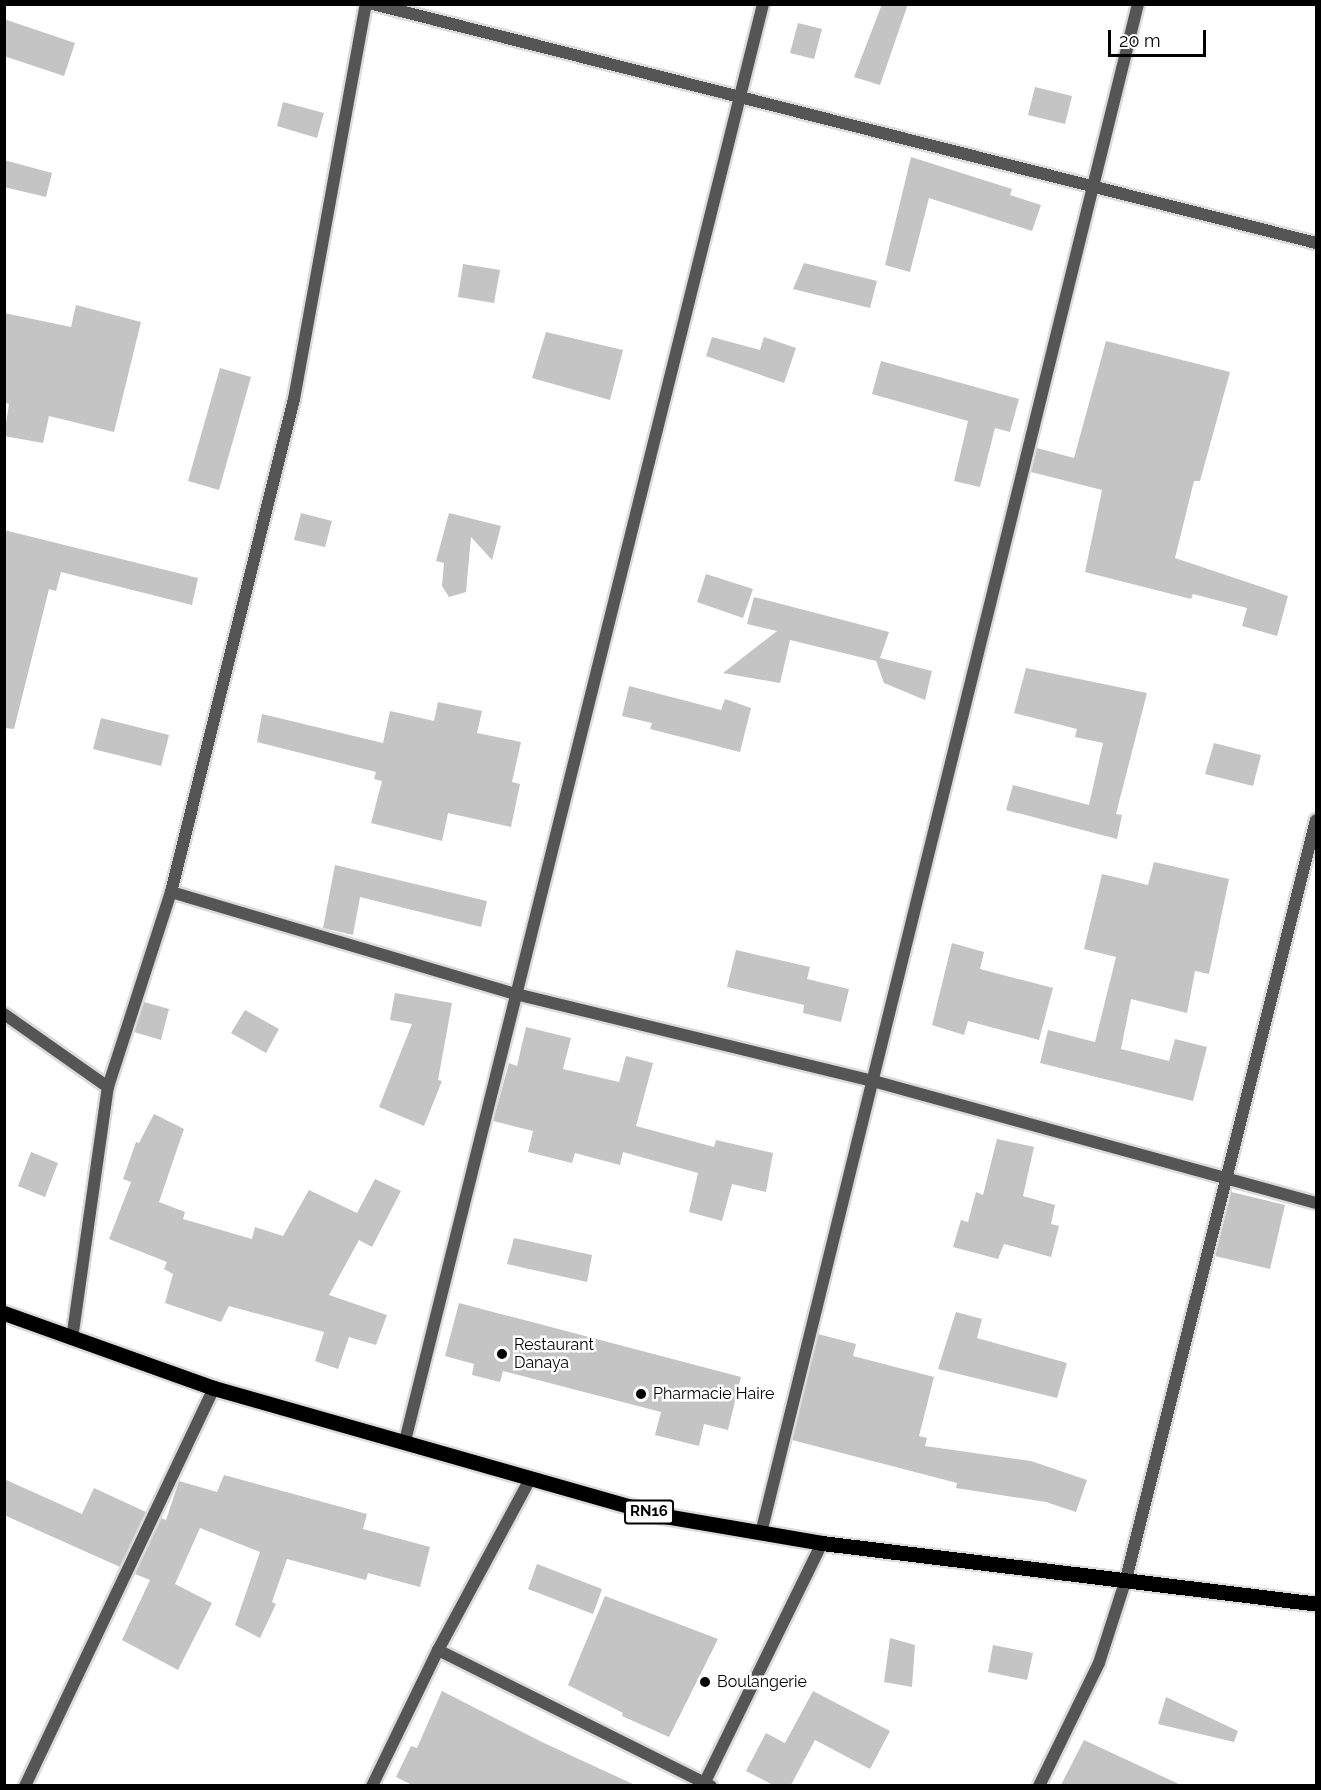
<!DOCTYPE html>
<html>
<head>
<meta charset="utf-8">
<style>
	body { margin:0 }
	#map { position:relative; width:1321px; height:1790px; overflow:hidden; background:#fff; font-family:Raleway,sans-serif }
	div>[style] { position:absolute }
	.building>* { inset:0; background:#c4c4c4 }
	.roads { filter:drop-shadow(2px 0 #dbdbdb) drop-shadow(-2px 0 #dbdbdb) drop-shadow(0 2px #dbdbdb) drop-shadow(0 -2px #dbdbdb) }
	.street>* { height:12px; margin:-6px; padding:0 6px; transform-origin:6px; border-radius:6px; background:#555 }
	.primary>* { height:15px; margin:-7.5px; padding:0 7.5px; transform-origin:7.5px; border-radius:7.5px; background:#000 }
	.dots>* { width:16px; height:16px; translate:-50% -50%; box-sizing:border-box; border:3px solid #fff; border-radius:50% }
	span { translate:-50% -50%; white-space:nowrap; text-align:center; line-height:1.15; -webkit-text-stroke:5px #fff; paint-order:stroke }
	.shield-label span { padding:2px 4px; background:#fff; border:2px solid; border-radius:4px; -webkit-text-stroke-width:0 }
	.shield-label { font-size:15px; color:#000; font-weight:700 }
	.poi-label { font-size:16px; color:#000 }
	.left { translate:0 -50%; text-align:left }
	.frame { position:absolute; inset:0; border:6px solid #000; pointer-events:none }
	.scale { position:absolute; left:1108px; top:30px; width:98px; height:27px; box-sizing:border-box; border:3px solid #000; border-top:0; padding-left:8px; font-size:18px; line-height:21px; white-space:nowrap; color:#000; -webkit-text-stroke:4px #fff; paint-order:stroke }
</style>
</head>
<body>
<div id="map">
	<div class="building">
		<div style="clip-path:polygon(882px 4px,908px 4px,880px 85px,854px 77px)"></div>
		<div style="clip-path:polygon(4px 19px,75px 43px,64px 76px,4px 56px)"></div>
		<div style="clip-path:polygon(798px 23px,822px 29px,814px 59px,790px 53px)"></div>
		<div style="clip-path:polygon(1035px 87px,1072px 96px,1065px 124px,1028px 115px)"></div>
		<div style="clip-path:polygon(283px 102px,324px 113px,317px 138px,277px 126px)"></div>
		<div style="clip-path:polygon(911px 157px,1012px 189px,1010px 195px,1041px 205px,1032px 231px,929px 198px,910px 272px,885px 265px)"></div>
		<div style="clip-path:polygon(4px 160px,52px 173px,46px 197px,4px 187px)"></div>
		<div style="clip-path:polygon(804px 263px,877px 281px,870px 308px,793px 289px)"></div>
		<div style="clip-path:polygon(463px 264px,500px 270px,494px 303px,458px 297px)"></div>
		<div style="clip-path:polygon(76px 305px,141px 322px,114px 432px,49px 416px,43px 443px,4px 436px,9px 404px,4px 402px,4px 313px,71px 327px)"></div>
		<div style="clip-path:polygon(546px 332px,623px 350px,610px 400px,532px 378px)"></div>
		<div style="clip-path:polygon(712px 337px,760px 350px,764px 337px,796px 348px,784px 383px,706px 356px)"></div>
		<div style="clip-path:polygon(1106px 341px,1230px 372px,1200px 481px,1194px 481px,1175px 558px,1288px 596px,1277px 636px,1242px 626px,1247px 608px,1193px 594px,1191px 599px,1085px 572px,1102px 490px,1031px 472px,1037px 448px,1074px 458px)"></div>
		<div style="clip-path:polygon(881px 361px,1019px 399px,1010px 432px,995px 428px,980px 487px,954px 481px,968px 421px,872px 394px)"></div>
		<div style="clip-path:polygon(220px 368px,251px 377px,219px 490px,188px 481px)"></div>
		<div style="clip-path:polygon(301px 513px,332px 521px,325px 547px,294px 540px)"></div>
		<div style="clip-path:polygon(449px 513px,501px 526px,492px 560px,471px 537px,466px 592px,449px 597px,442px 586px,444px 563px,436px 561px)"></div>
		<div style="clip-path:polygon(4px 530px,198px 578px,192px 605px,61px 572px,56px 591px,49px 589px,14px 729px,4px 728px)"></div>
		<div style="clip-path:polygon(706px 574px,753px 589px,743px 618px,697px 602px)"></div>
		<div style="clip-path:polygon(754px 597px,889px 632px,880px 658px,932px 671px,925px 700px,884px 683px,876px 661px,790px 640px,780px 683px,723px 673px,777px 631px,747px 624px)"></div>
		<div style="clip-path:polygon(1026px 668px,1147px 693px,1116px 814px,1122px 815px,1117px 839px,1006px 810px,1013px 785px,1089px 805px,1103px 743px,1075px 737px,1077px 729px,1014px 713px)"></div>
		<div style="clip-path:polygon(629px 686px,721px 710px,725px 699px,751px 708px,740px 752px,650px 729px,652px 723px,622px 716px)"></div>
		<div style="clip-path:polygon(438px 702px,482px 711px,477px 733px,521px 742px,512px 782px,520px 784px,511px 827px,448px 813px,442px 841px,371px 823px,382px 781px,374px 779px,376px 772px,257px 742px,262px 714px,383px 743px,390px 711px,434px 721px)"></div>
		<div style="clip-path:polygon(101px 718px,169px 735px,161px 766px,93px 749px)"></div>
		<div style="clip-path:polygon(1214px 743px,1261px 755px,1253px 786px,1205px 774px)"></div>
		<div style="clip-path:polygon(1154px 862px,1229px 879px,1209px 974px,1195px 971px,1187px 1013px,1131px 999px,1121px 1049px,1169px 1061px,1175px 1039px,1207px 1047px,1193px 1101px,1040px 1063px,1048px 1030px,1095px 1042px,1116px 957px,1084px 949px,1102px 874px,1148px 885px)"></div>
		<div style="clip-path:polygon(335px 865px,487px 901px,481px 927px,360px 897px,353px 935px,323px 928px)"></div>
		<div style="clip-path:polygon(952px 943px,984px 952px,980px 969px,1053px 988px,1039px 1040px,968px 1021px,964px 1035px,932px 1025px)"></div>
		<div style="clip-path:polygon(736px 950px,810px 967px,807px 979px,849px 989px,841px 1022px,803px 1013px,804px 1005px,727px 987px)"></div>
		<div style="clip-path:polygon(395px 993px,452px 1003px,438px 1080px,442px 1081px,424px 1126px,379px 1107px,412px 1024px,390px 1020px)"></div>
		<div style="clip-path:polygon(144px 1002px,169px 1009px,161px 1040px,134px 1032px)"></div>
		<div style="clip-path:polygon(245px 1010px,279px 1029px,266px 1053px,231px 1033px)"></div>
		<div style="clip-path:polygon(526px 1027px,571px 1038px,563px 1069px,619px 1082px,626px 1056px,653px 1063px,636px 1126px,714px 1147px,716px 1140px,773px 1153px,766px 1192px,732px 1184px,722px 1221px,689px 1212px,698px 1173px,623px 1152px,620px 1165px,575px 1153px,572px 1163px,528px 1152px,533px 1131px,493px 1121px,509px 1063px,517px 1066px)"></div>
		<div style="clip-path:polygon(154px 1114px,184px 1129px,159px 1202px,185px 1212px,183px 1219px,252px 1239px,255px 1227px,283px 1236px,309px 1190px,357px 1213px,375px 1179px,401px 1191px,372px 1247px,359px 1240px,329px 1295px,387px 1315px,376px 1345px,349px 1337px,338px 1369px,315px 1361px,324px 1332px,229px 1306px,221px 1322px,165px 1303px,173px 1274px,164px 1269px,167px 1262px,109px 1239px,131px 1182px,123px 1179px,136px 1142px,139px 1143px)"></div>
		<div style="clip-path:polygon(997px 1139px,1034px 1147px,1023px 1196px,1055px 1205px,1051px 1224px,1059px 1226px,1051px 1257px,1004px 1244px,998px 1259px,953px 1247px,961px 1220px,968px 1222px,976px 1192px,983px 1195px)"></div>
		<div style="clip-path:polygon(31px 1152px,58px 1163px,45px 1197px,18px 1186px)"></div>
		<div style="clip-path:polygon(1231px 1192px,1285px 1205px,1270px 1269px,1215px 1256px)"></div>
		<div style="clip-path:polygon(514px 1238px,592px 1255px,587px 1282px,507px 1264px)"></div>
		<div style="clip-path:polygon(459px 1303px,741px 1377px,728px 1430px,704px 1424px,699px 1446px,655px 1435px,661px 1412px,503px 1371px,500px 1382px,472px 1375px,474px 1364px,445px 1356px)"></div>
		<div style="clip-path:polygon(956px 1312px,982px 1319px,977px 1338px,1067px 1363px,1057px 1398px,938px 1369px)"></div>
		<div style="clip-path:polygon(818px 1334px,856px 1344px,853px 1356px,934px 1377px,919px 1436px,927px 1438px,925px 1446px,1031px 1461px,1087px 1480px,1076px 1512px,1046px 1502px,956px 1488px,957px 1483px,792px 1440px)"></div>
		<div style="clip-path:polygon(224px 1475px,367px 1514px,363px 1529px,430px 1547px,420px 1587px,368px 1573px,366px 1580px,287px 1559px,272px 1602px,276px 1604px,260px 1638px,235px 1625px,260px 1552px,200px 1528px,175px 1584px,212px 1603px,178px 1670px,122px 1640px,150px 1580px,135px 1574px,161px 1518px,166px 1520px,179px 1481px,217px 1492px)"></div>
		<div style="clip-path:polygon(4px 1479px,82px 1514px,94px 1488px,146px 1512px,120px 1567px,4px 1515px)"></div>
		<div style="clip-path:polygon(537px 1564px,602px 1589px,593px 1614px,528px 1589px)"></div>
		<div style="clip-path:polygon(605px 1596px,718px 1639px,669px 1737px,622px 1716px,623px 1713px,568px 1685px)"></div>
		<div style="clip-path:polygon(890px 1638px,915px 1645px,912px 1687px,884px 1682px)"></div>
		<div style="clip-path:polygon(993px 1645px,1033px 1653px,1027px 1680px,988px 1672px)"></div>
		<div style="clip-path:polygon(442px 1691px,544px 1743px,635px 1785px,412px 1785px,396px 1777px,411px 1746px,417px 1748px)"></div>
		<div style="clip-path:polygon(813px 1691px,890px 1731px,870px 1769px,815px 1740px,791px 1785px,773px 1785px,746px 1771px,766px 1733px,785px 1743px)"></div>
		<div style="clip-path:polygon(1166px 1697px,1238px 1731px,1234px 1742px,1158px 1724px)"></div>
		<div style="clip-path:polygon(1084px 1740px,1181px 1785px,1061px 1785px)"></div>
	</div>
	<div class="roads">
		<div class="street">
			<div style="left:373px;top:4px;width:973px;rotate:14.22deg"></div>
			<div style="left:171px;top:892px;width:360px;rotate:16.5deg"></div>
			<div style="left:516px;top:994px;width:367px;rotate:13.7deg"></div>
			<div style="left:873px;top:1081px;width:459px;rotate:15.4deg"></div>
			<div style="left:4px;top:1014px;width:127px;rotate:35.1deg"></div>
			<div style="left:72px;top:1339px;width:255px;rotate:-81.9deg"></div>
			<div style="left:108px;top:1087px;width:205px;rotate:-72.1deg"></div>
			<div style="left:171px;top:892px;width:508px;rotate:-75.99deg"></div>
			<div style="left:294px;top:399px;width:402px;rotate:-79.7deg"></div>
			<div style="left:405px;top:1441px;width:1481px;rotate:-76.01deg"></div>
			<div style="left:761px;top:1533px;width:1575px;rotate:-76.15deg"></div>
			<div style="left:438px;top:1650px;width:305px;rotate:26.5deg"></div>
			<div style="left:25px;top:1786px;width:441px;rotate:-64.6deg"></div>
			<div style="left:372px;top:1786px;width:151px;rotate:-64.1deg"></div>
			<div style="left:438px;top:1650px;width:194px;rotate:-61.7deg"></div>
			<div style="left:703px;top:1786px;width:271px;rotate:-63.9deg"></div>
			<div style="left:1039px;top:1786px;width:137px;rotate:-64deg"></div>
			<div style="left:1099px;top:1663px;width:88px;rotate:-72.2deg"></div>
			<div style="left:1126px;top:1579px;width:782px;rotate:-75.95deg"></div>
		</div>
		<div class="primary">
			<div style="left:4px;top:1313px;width:223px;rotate:19.7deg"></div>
			<div style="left:214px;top:1388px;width:463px;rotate:15.9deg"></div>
			<div style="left:659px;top:1515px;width:165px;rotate:9.7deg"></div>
			<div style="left:822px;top:1543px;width:498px;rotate:7deg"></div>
		</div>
	</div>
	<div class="dots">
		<div style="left:502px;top:1354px;background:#000"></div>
		<div style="left:641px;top:1394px;background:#000"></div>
		<div style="left:705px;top:1682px;background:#000"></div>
	</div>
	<div class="shield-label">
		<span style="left:649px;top:1512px">RN16</span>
	</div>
	<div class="poi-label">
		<span class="left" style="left:514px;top:1354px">Restaurant<br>Danaya</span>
		<span class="left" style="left:653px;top:1394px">Pharmacie Haire</span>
		<span class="left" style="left:717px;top:1682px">Boulangerie</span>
	</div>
	<div class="frame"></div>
	<div class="scale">20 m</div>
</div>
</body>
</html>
